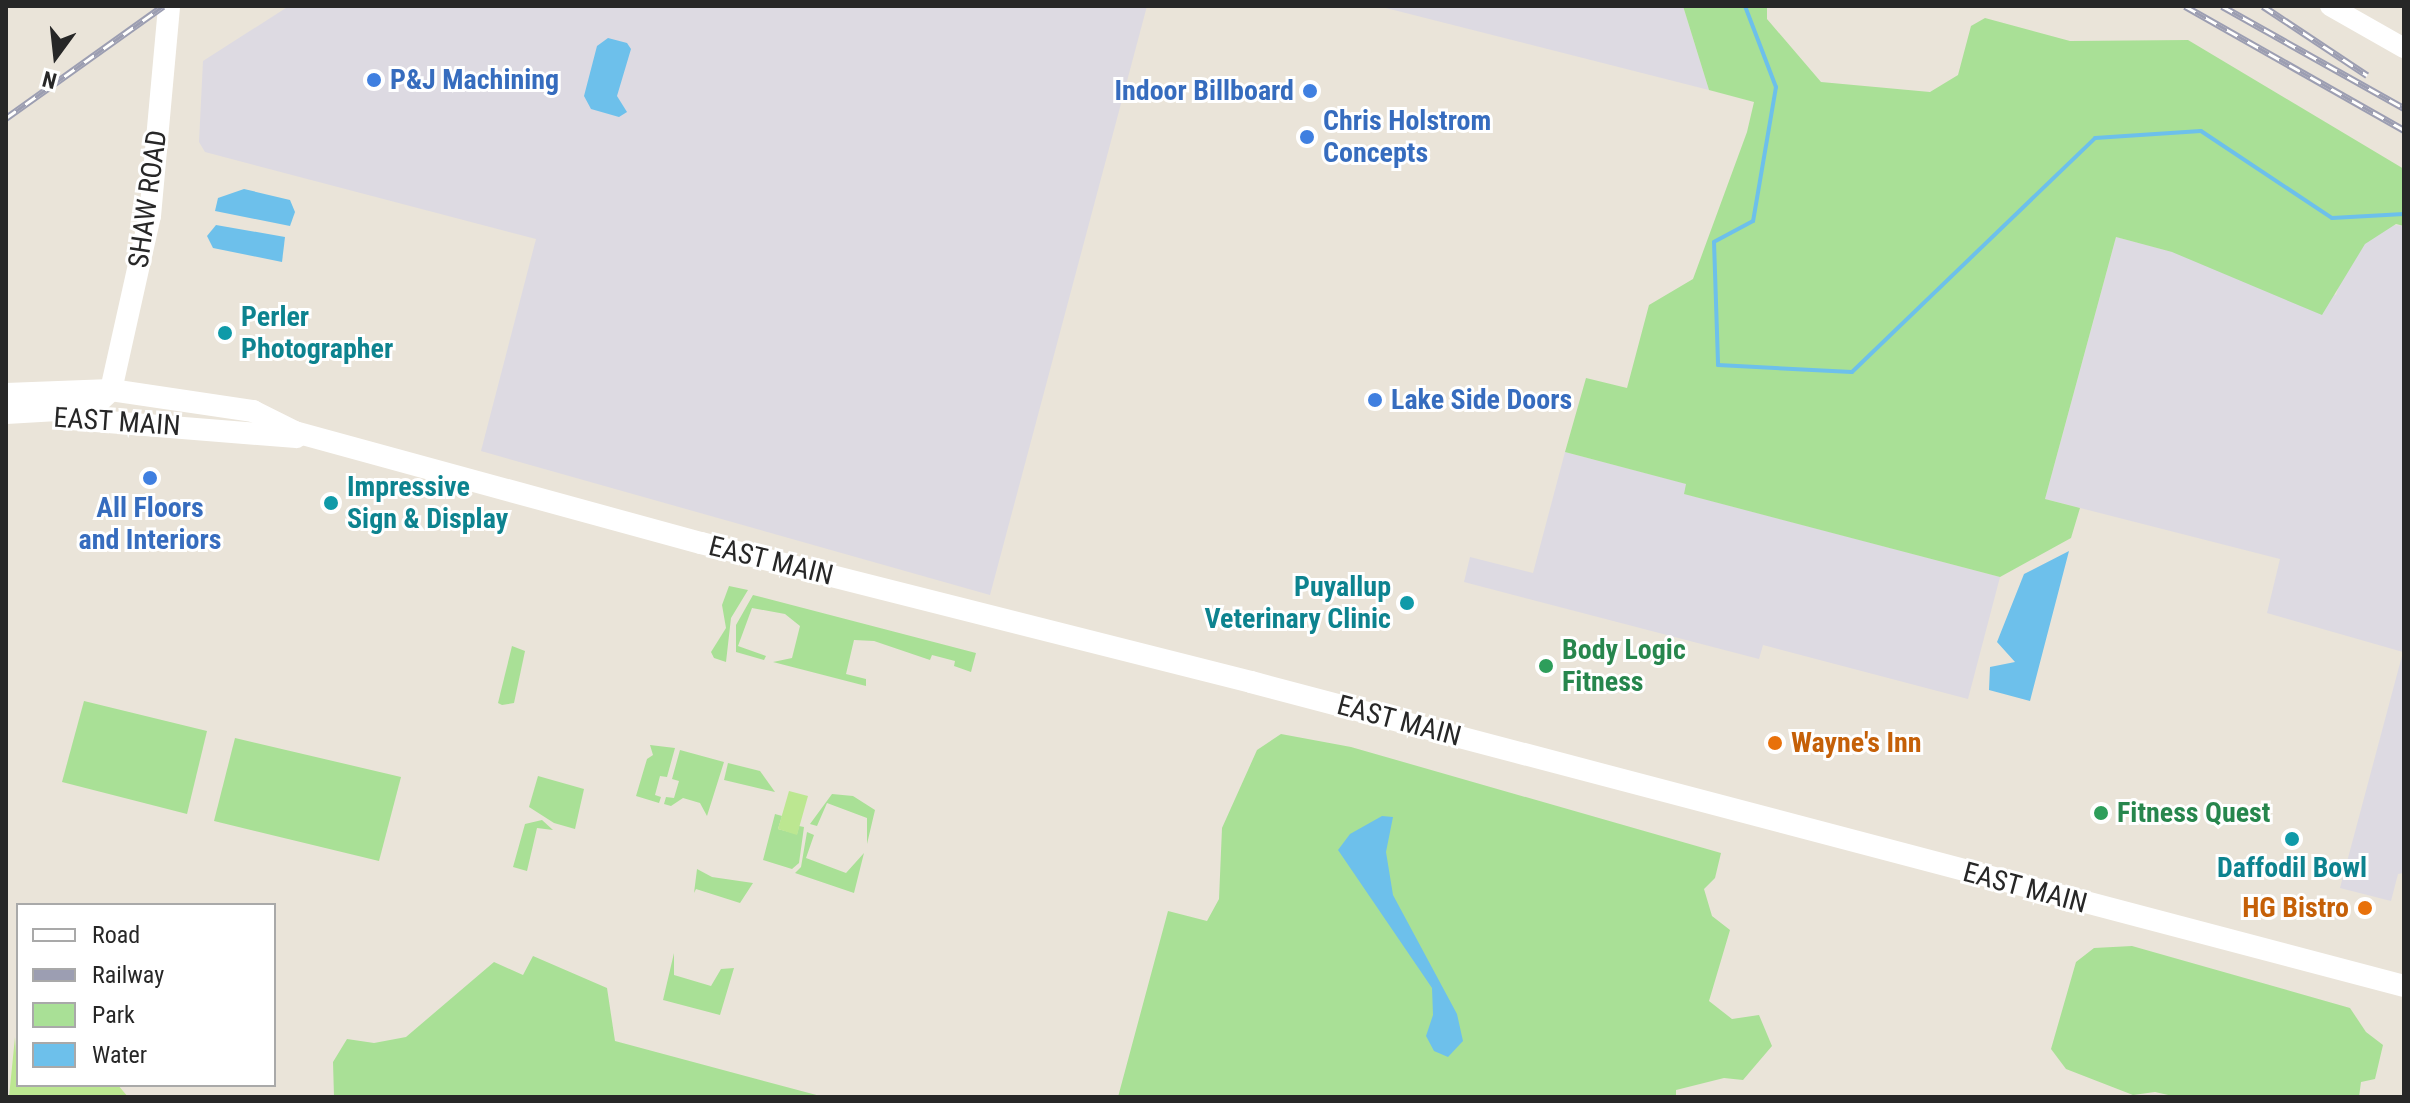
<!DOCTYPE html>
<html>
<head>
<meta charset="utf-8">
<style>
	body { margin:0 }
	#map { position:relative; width:2410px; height:1103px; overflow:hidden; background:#eae4d9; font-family:"Roboto Condensed",sans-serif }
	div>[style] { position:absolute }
	.industrial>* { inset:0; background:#dddae2 }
	.green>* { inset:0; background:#a9e096 }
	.pitch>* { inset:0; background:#bce791 }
	.water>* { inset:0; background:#6dc0eb }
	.stream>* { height:4px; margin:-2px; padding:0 2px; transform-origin:2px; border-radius:2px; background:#6dc0eb }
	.tertiary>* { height:20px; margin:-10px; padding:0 10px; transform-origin:10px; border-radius:10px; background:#fff }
	.secondary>* { height:22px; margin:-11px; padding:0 11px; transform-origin:11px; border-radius:11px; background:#fff }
	.rail>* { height:7px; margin-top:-3.5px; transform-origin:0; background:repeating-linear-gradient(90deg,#fff 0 12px,#9c9eb2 0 24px); box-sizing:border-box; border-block:2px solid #9c9eb2 }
	.dots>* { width:22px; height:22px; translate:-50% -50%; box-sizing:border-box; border:4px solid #fff; border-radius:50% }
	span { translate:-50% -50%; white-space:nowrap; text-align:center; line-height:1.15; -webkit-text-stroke:6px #fff; paint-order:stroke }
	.shop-label { font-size:28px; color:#366cbe; font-weight:700 }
	.left { translate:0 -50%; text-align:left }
	.right { translate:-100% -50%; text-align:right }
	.street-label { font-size:28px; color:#272727 }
	.culture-label { font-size:28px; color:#0d838f; font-weight:700 }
	.leisure-label { font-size:28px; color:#27864d; font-weight:700 }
	.food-label { font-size:28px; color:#c56008; font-weight:700 }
	.frame { position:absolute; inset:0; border:8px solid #272727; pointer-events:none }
	.legend { position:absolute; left:16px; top:903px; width:260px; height:184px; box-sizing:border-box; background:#fff; border:2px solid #a9a9a9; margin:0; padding:10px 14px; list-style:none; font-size:24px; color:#272727 }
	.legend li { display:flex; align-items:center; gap:16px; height:40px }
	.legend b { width:40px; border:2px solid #a9a9a9 }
	.north { position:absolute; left:16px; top:16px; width:80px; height:80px; -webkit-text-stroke:6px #fff; paint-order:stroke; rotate:195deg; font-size:22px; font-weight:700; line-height:32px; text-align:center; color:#272727 }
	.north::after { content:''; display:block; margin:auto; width:28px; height:36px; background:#272727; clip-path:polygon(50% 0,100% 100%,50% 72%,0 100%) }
</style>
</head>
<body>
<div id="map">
	<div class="industrial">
		<div style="clip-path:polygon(289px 6px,1147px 6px,990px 595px,481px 451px,536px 239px,205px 152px,199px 142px,203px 61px)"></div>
		<div style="clip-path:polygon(1378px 6px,1683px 6px,1709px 90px)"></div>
		<div style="clip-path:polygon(2359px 221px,2404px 226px,2404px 873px,2398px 874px,2391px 901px,2340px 888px,2403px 652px,2267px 613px,2280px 559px,2045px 499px,2116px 237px,2336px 295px)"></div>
		<div style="clip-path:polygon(1565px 452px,1687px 484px,1685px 494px,2000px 577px,1968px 699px,1763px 645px,1759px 659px,1464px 582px,1470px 557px,1533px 573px)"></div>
	</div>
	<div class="green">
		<div style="clip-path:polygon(1683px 6px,1767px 6px,1767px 19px,1821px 82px,1930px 92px,1958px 75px,1971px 26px,1985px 18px,2070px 41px,2188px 40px,2404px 169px,2404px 226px,2396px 224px,2365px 244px,2322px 315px,2172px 252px,2116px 237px,2045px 499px,2080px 508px,2071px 538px,2000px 577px,1684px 494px,1686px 484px,1565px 452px,1586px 378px,1627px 388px,1649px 305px,1693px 279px,1747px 132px,1754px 102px,1709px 90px)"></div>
		<div style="clip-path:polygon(729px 586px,748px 590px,731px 618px,726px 662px,714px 658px,711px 652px,726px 628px,722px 605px)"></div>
		<div style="clip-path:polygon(753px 595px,976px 653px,971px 672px,954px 666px,955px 661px,932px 655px,930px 660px,874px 641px,854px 640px,846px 674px,866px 679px,866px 686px,773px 662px,792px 658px,800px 626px,785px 614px,752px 608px,738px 646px,766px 656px,764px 660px,736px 652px,736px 625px)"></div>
		<div style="clip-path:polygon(512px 646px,525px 651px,514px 703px,502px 705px,498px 703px)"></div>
		<div style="clip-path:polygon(84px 701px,207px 731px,187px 814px,62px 782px)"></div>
		<div style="clip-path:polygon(1281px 734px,1351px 747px,1721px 853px,1715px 878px,1704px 889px,1712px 916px,1730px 930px,1709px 1001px,1732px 1019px,1759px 1015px,1772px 1046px,1743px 1080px,1724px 1078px,1676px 1090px,1676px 1097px,1118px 1097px,1168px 911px,1207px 921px,1219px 899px,1222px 828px,1257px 750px)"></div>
		<div style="clip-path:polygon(235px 738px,401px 777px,379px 861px,214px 821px)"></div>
		<div style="clip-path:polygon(650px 745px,675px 748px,667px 777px,660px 776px,655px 795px,661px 797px,659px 803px,636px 796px,647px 759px,653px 755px)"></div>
		<div style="clip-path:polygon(680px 750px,724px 762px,707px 816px,700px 803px,683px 798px,671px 806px,664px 804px,666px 797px,674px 798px,679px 781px,672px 779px)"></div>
		<div style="clip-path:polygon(728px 763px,760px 771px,775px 792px,724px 780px)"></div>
		<div style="clip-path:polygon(538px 776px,584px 789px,575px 829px,554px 823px,529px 807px)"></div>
		<div style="clip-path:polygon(832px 794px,853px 796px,875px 810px,867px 844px,867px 818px,827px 803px,817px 826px,810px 824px)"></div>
		<div style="clip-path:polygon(775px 814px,782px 816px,778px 829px,797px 834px,799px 826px,804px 827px,799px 863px,792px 869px,763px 860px)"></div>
		<div style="clip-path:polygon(542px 820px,553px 830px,537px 828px,527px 871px,513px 867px,525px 824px)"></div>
		<div style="clip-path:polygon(807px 832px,814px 835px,806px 858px,846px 873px,864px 853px,854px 893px,795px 873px,801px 867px)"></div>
		<div style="clip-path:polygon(697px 869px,712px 877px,753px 883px,740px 903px,696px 889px,694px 893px)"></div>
		<div style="clip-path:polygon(2132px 946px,2350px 1008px,2366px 1032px,2383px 1045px,2375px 1079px,2361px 1082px,2359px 1097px,2177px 1097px,2155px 1092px,2133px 1095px,2066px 1069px,2051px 1049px,2076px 962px,2094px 948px)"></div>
		<div style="clip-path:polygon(674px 953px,674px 975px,711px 986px,721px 969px,734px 968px,720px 1015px,663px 1000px)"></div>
		<div style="clip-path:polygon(533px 956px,607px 988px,615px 1041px,824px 1097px,334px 1097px,333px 1062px,347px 1039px,374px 1043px,406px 1037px,494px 962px,523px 975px)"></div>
	</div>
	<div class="pitch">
		<div style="clip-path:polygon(789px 791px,808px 796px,797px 835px,778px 829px)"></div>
		<div style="clip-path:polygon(15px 1037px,18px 1085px,118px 1085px,128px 1097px,9px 1097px)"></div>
	</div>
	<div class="water">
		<div style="clip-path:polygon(608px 38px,627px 43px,631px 49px,617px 96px,627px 112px,619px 117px,591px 109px,584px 96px,597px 46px)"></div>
		<div style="clip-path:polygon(244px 189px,290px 200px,295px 212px,290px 226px,215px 211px,218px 198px)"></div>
		<div style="clip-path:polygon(216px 225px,285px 237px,282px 262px,213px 248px,207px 236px)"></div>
		<div style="clip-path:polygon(2069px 551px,2030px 701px,1989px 690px,1990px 667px,2015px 662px,1997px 642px,2024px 574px)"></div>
		<div style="clip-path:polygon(1382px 816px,1393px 817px,1386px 852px,1393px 895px,1457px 1014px,1463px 1041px,1448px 1057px,1434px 1051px,1426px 1036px,1433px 1015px,1432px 988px,1338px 850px,1350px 834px)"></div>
	</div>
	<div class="stream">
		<div style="left:1745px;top:6px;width:87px;rotate:69.1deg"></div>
		<div style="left:1776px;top:87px;width:136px;rotate:99.7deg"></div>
		<div style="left:1753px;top:221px;width:44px;rotate:151.7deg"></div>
		<div style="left:1714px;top:242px;width:123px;rotate:88.1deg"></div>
		<div style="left:1718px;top:365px;width:134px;rotate:3deg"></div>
		<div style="left:1852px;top:372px;width:337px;rotate:-43.9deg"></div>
		<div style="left:2095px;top:138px;width:106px;rotate:-3.8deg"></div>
		<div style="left:2201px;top:131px;width:157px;rotate:33.6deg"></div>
		<div style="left:2332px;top:218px;width:72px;rotate:-3.2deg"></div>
	</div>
	<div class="tertiary">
		<div style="left:2330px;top:6px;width:85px;rotate:29.6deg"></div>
	</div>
	<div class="secondary">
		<div style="left:6px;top:394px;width:105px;rotate:-2.2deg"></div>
		<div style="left:111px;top:390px;width:144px;rotate:8.4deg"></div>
		<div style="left:253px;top:411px;width:47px;rotate:26.6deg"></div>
		<div style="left:295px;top:432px;width:421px;rotate:15.3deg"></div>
		<div style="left:701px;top:543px;width:567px;rotate:14.18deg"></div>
		<div style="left:1251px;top:682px;width:1192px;rotate:14.77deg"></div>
		<div style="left:6px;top:413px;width:86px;rotate:-3.3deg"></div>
		<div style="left:92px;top:408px;width:26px;rotate:-43deg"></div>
		<div style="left:111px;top:390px;width:178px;rotate:-77.4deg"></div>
		<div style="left:150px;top:216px;width:211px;rotate:-84.8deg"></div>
		<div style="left:71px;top:419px;width:226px;rotate:4.6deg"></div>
	</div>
	<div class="rail">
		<div style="left:2185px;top:6px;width:252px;rotate:29.5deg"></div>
		<div style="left:2222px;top:6px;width:209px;rotate:29.3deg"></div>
		<div style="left:2263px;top:6px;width:125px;rotate:33.6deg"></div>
		<div style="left:6px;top:118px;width:193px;rotate:-35.5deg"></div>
	</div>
	<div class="dots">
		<div style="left:374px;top:80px;background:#3f7fe0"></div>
		<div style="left:1310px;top:91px;background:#3f7fe0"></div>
		<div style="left:1307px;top:137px;background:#3f7fe0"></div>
		<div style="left:225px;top:333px;background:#0f9aa8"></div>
		<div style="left:1375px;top:400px;background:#3f7fe0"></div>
		<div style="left:150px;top:478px;background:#3f7fe0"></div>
		<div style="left:331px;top:503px;background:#0f9aa8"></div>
		<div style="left:1407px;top:603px;background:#0f9aa8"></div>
		<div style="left:1546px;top:666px;background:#2e9e5b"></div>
		<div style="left:1775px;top:743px;background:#e8710a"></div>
		<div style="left:2101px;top:813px;background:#2e9e5b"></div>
		<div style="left:2292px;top:839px;background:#0f9aa8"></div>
		<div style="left:2365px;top:908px;background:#e8710a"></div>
	</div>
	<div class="shop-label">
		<span class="left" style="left:390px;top:80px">P&amp;J Machining</span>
		<span class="right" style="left:1294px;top:91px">Indoor Billboard</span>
		<span class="left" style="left:1323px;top:137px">Chris Holstrom<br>Concepts</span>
		<span class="left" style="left:1391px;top:400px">Lake Side Doors</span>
		<span style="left:150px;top:524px">All Floors<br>and Interiors</span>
	</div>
	<div class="street-label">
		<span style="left:148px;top:199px;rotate:-82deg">SHAW ROAD</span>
		<span style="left:117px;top:422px;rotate:4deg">EAST MAIN</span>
		<span style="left:771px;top:561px;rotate:14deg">EAST MAIN</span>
		<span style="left:1399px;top:721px;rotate:15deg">EAST MAIN</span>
		<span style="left:2025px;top:888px;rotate:15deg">EAST MAIN</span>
	</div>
	<div class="culture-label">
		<span class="left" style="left:241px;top:333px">Perler<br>Photographer</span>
		<span class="left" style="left:347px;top:503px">Impressive<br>Sign &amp; Display</span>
		<span class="right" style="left:1391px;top:603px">Puyallup<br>Veterinary Clinic</span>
		<span style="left:2292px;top:868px">Daffodil Bowl</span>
	</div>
	<div class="leisure-label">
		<span class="left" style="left:1562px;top:666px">Body Logic<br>Fitness</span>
		<span class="left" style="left:2117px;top:813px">Fitness Quest</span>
	</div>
	<div class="food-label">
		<span class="left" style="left:1791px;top:743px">Wayne's Inn</span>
		<span class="right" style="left:2349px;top:908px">HG Bistro</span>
	</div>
	<div class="frame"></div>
	<ul class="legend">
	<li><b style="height:10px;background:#fff"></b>Road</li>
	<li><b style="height:10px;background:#9c9eb2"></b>Railway</li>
	<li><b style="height:22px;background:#a9e096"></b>Park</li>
	<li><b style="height:22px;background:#6dc0eb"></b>Water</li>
	</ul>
	<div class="north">N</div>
</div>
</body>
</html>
